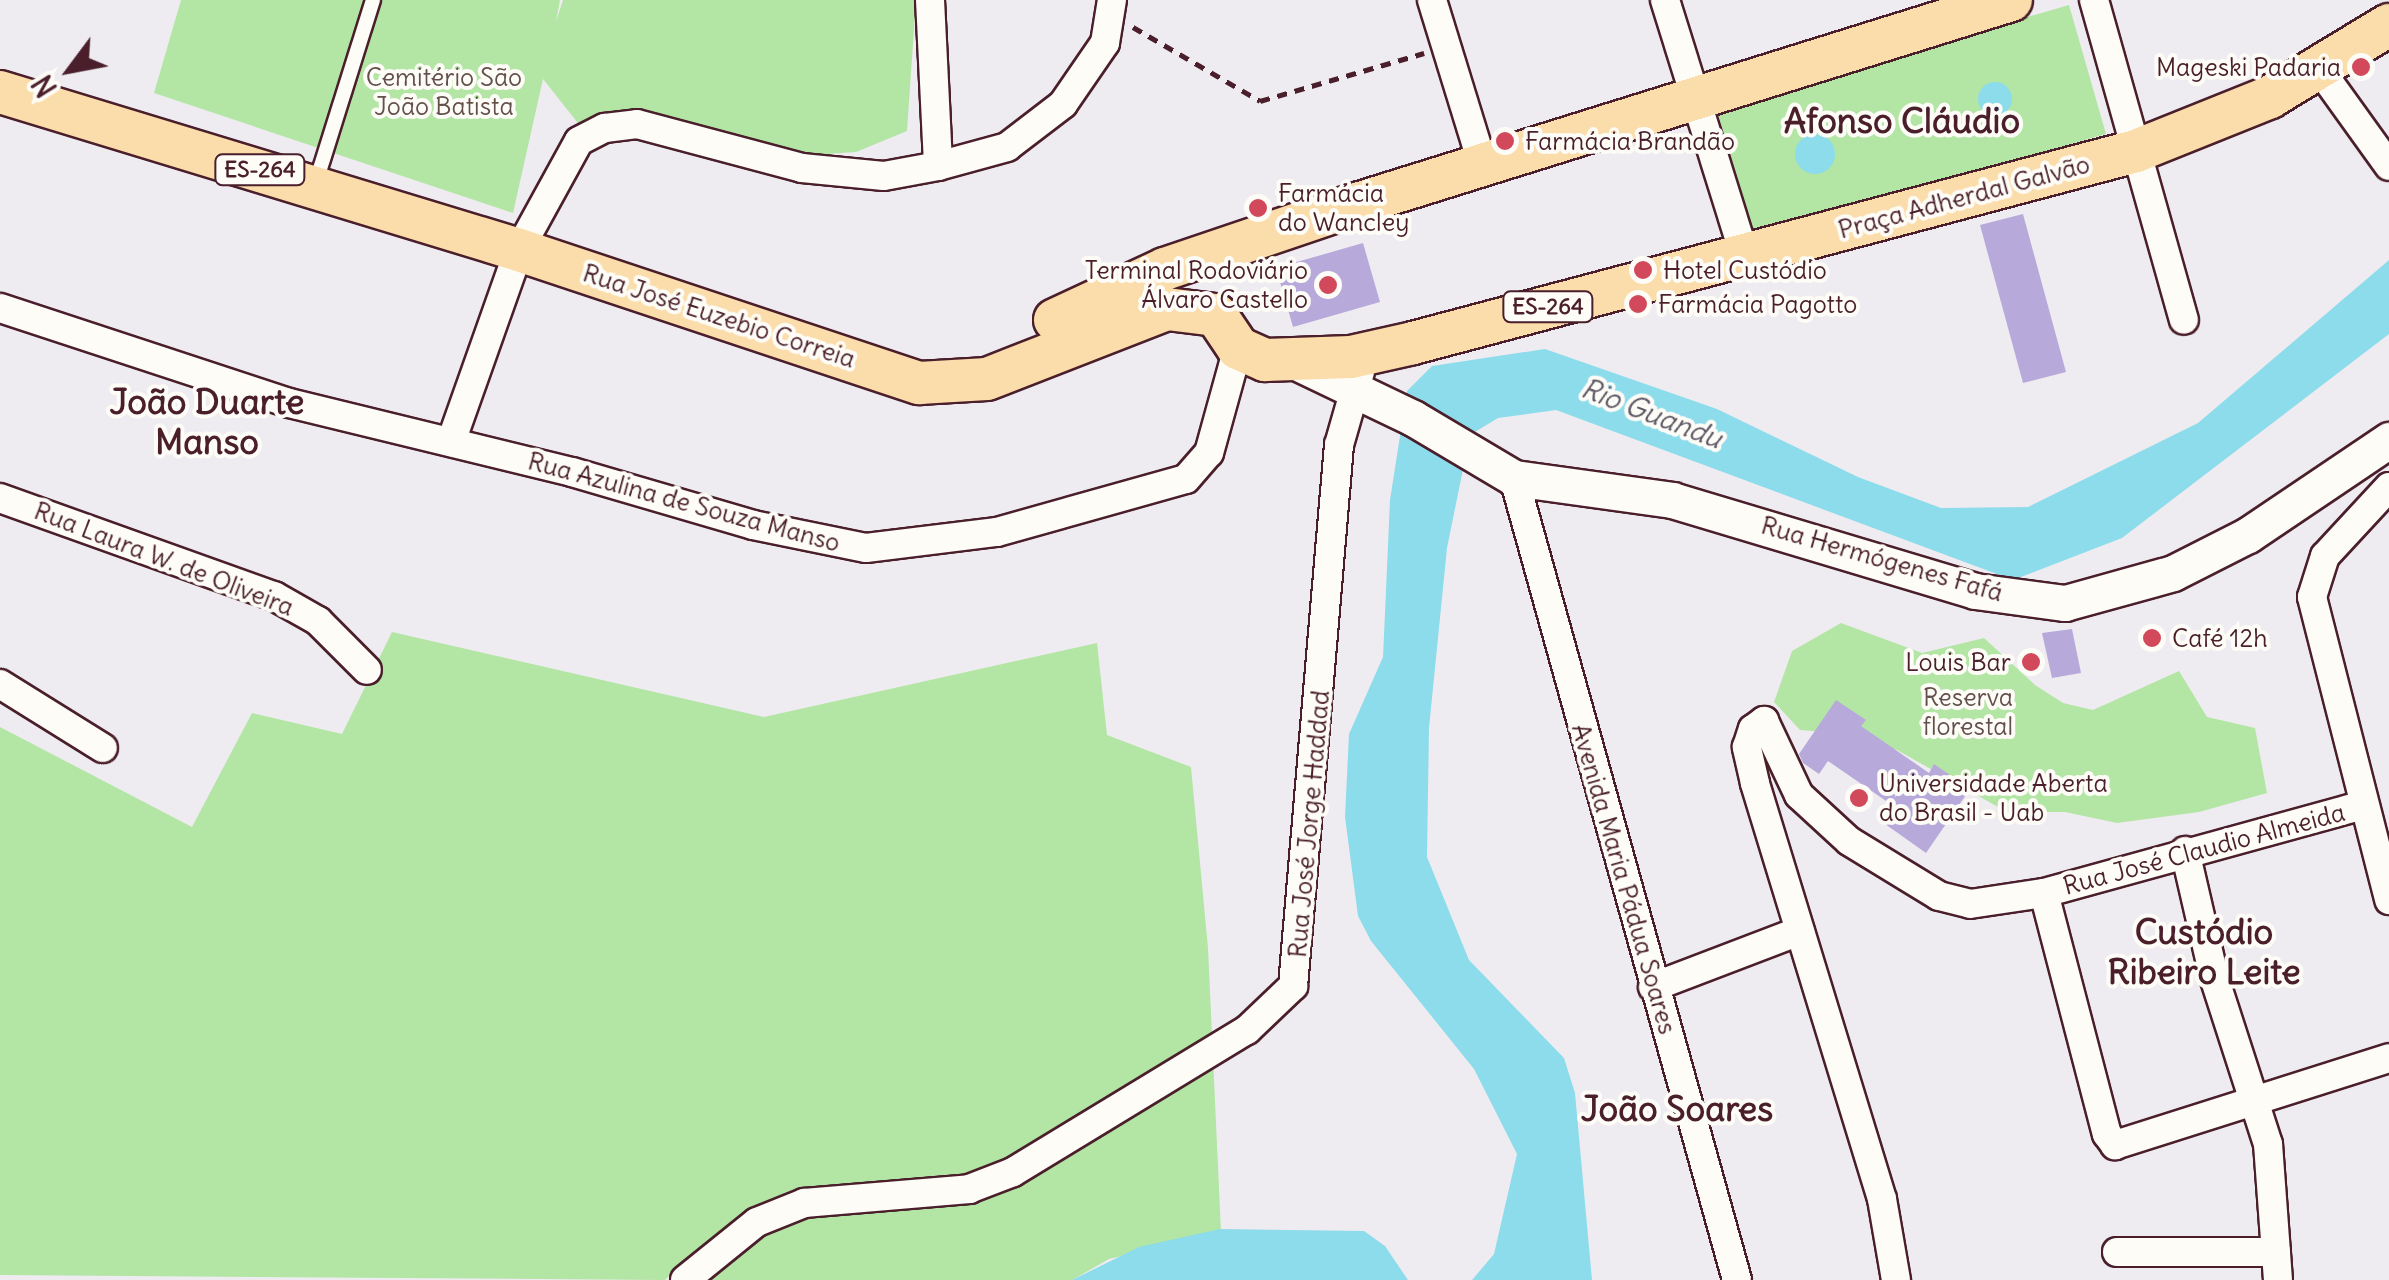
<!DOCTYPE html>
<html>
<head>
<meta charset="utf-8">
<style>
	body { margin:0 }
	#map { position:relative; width:2389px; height:1280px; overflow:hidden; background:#efecf1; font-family:Delius,sans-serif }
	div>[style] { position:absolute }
	.green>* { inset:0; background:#b3e5a5 }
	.water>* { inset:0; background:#8ddceb }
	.round { border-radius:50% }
	.building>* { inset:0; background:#b7aadb }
	.path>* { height:5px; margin-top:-2.5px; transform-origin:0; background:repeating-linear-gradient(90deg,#4a1f2b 0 10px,transparent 0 18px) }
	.roads { filter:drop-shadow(2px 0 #4a1f2b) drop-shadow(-2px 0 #4a1f2b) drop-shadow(0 2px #4a1f2b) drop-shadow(0 -2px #4a1f2b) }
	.service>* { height:14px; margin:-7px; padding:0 7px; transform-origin:7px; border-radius:7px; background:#fdfcf7 }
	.minor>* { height:28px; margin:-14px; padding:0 14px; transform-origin:14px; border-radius:14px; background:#fdfcf7 }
	.tertiary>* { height:35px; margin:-17.5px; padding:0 17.5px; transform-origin:17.5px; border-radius:17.5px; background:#fdfcf7 }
	.primary>* { height:42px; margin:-21px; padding:0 21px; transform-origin:21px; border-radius:21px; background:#fbddab }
	.dots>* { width:28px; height:28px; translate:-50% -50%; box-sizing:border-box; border:5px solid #fdfcf7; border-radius:50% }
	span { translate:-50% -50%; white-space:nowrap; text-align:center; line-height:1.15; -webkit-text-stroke:8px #fdfcf7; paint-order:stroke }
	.shield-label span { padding:2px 8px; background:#fdfcf7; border:2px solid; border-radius:8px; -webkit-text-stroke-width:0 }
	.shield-label { font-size:22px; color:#4a1f2b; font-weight:700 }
	.poi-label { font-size:25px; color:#4a1f2b }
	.right { translate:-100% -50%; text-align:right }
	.left { translate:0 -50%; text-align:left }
	.park-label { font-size:25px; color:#64504a }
	.street-label { font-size:25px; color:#4a1f2b }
	.water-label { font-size:28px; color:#5e5865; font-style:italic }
	.district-label { font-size:35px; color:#4a1f2b; font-weight:700 }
	.north { position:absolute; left:20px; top:20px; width:100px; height:100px; -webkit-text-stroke:8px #fdfcf7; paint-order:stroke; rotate:238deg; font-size:28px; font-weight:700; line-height:40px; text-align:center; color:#4a1f2b }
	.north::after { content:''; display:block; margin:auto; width:35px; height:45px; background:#4a1f2b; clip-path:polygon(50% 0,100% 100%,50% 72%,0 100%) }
</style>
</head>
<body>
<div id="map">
	<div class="green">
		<div style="clip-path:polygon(181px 0,560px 0,556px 22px,563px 0,916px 0,907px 131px,856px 152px,764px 158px,690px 141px,585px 132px,543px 79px,513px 213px,154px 93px)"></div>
		<div style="clip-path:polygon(2069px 5px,2106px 134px,1754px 234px,1716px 107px)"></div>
		<div style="clip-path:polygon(1841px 623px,1922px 653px,1984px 638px,2035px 685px,2063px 703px,2093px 710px,2179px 671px,2207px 717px,2255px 728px,2267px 793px,2199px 812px,2117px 823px,2065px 812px,2007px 812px,1897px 750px,1849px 734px,1800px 730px,1774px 702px,1792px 651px)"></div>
		<div style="clip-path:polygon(392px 632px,764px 717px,1097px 643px,1107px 735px,1191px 767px,1208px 948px,1221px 1232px,1109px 1259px,1072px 1280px,712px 1280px,692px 1254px,665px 1280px,0 1275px,0 727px,192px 827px,252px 713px,342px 734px)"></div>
	</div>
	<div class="water">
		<div class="round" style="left:1978px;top:82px;width:34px;height:34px"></div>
		<div class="round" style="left:1795px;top:134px;width:40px;height:40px"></div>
		<div style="clip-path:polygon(2389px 260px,2389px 334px,2122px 538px,2013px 580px,1556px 410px,1498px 418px,1470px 435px,1447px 548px,1429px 728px,1427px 857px,1469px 960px,1564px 1058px,1575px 1093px,1592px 1280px,1472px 1280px,1494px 1254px,1517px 1154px,1474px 1069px,1371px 941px,1358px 916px,1345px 817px,1349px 734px,1383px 657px,1390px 500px,1407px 391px,1432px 366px,1545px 349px,1717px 409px,1858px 477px,1941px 508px,2028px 507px,2198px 423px)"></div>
		<div style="clip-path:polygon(1220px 1229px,1364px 1231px,1385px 1246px,1408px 1280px,1072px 1280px,1139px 1247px)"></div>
	</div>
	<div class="building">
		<div style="clip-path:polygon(2023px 214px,2066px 372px,2023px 383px,1980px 225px)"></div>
		<div style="clip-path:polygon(1363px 243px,1380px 302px,1293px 327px,1276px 268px)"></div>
		<div style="clip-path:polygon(2072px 629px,2081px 673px,2052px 678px,2042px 633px)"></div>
		<div style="clip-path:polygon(1836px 700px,1866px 720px,1861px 726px,1929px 773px,1934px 764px,1970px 789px,1926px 853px,1878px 819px,1889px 803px,1828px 761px,1819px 774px,1803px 763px,1799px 754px)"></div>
	</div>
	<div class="path">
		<div style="left:1133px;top:27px;width:147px;rotate:30.2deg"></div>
		<div style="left:1260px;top:101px;width:171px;rotate:-16.3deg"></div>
	</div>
	<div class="roads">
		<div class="service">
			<div style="left:315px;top:185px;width:194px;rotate:-72.6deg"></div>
		</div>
		<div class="minor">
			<div style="left:930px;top:0;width:166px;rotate:87.2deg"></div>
			<div style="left:1432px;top:0;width:170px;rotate:72.9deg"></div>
			<div style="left:1665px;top:0;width:266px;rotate:72.7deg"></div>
			<div style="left:2094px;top:0;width:332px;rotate:74.3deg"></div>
			<div style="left:2320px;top:70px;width:118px;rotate:54.3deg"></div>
			<div style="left:0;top:308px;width:304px;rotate:18.2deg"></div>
			<div style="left:289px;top:403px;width:291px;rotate:13.7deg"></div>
			<div style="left:572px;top:472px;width:189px;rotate:16.3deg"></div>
			<div style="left:753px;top:525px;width:115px;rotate:11.5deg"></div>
			<div style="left:866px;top:548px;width:132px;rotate:-7deg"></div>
			<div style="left:997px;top:532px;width:196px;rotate:-15.7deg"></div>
			<div style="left:1186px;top:479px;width:35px;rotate:-49deg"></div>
			<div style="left:1209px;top:453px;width:109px;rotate:-74.6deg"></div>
			<div style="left:451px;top:442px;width:204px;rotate:-70.5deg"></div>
			<div style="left:519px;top:250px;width:124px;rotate:-61.2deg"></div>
			<div style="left:579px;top:141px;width:29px;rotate:-27deg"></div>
			<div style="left:605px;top:128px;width:32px;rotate:-7deg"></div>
			<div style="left:637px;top:124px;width:171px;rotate:14.9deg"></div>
			<div style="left:802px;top:168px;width:82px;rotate:5.6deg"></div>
			<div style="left:884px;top:176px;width:55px;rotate:-10.5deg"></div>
			<div style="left:938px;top:166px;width:72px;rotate:-15.4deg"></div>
			<div style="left:1007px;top:147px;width:71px;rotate:-37.5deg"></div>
			<div style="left:1063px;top:104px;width:74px;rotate:-55.5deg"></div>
			<div style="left:1105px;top:43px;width:44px;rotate:-80.8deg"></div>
			<div style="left:1514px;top:478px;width:832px;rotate:74.46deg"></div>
			<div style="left:2389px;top:487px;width:94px;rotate:132.8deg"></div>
			<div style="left:2325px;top:556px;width:43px;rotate:107.6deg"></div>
			<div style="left:2312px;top:597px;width:313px;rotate:75.7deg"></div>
			<div style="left:0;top:498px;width:291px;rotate:19.7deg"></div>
			<div style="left:274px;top:596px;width:51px;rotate:29.6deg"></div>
			<div style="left:318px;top:621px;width:69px;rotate:45deg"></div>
			<div style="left:0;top:684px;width:121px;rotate:31.9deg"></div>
			<div style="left:2185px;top:851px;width:129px;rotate:77deg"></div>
			<div style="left:2214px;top:977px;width:176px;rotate:72.1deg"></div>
			<div style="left:2268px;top:1144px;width:136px;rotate:85.8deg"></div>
			<div style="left:2044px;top:893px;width:249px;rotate:75.4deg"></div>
			<div style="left:2107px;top:1134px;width:14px;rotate:54deg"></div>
			<div style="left:2115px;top:1145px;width:287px;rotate:-17.6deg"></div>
			<div style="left:1653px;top:987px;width:157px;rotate:-20.9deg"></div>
			<div style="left:2117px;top:1252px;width:159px"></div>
			<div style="left:685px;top:1280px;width:92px;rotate:-38.9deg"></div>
			<div style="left:757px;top:1222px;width:51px;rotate:-22deg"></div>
			<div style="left:804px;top:1203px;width:166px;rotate:-4.8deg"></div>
			<div style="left:969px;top:1189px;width:47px;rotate:-21.1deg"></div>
			<div style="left:1013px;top:1172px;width:274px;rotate:-31.3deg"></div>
			<div style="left:1247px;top:1030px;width:64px;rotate:-43.7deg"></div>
			<div style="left:1293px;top:986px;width:543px;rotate:-85.14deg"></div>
			<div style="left:1339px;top:445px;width:76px;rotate:-74deg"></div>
			<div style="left:1896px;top:1280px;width:82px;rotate:-99.8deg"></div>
			<div style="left:1882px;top:1199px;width:435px;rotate:-107deg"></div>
			<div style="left:1755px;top:783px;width:37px;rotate:-103deg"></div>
			<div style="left:1747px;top:747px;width:19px;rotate:-72deg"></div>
			<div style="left:1753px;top:729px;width:14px;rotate:-36deg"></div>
			<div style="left:1764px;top:721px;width:82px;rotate:64.7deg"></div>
			<div style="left:1799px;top:795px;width:68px;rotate:42.6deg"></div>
			<div style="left:1849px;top:841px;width:105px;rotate:31.4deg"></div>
			<div style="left:1939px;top:896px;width:32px;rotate:14deg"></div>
			<div style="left:1970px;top:904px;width:75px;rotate:-8.5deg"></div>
			<div style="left:2044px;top:893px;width:332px;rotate:-15.4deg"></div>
		</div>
		<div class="tertiary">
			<div style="left:1294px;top:361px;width:132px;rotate:25.6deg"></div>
			<div style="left:1413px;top:418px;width:117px;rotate:30.7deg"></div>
			<div style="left:1514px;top:478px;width:160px;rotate:7.9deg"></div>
			<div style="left:1672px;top:500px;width:316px;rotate:16.7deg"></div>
			<div style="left:1975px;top:591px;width:91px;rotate:7.6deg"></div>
			<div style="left:2065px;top:603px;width:112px;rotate:-15.5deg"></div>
			<div style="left:2173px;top:573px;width:84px;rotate:-26.9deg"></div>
			<div style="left:2248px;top:535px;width:170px;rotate:-34deg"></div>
		</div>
		<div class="primary">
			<div style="left:0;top:92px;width:543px;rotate:16.93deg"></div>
			<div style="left:519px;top:250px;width:422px;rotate:18.4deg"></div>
			<div style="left:919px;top:383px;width:68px;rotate:-3.4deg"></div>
			<div style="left:987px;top:379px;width:193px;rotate:-21.3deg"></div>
			<div style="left:1167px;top:309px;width:49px;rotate:7deg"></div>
			<div style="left:1216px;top:315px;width:40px;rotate:56deg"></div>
			<div style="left:1238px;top:348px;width:30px;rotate:24deg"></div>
			<div style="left:1265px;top:360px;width:86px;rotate:-2deg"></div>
			<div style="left:1351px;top:357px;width:64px;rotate:-12.7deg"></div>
			<div style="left:1413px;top:343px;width:748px;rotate:-14.87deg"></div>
			<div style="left:2136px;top:151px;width:144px;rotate:-21.9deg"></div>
			<div style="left:2270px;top:97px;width:139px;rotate:-31.2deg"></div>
			<div style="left:1055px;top:320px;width:121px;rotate:-24.9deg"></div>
			<div style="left:1165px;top:269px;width:203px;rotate:-18.7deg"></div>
			<div style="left:1357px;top:204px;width:685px;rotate:-17.32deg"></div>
		</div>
	</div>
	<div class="dots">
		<div style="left:2361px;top:67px;background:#d1495b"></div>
		<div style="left:1505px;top:141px;background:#d1495b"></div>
		<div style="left:1258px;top:208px;background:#d1495b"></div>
		<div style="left:1643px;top:270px;background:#d1495b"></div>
		<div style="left:1328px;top:285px;background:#d1495b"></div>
		<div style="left:1638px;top:304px;background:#d1495b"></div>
		<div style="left:2152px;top:638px;background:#d1495b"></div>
		<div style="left:2031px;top:662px;background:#d1495b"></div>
		<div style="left:1859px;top:798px;background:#d1495b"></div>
	</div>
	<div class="shield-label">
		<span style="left:260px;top:170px">ES-264</span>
		<span style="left:1548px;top:307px">ES-264</span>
	</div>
	<div class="poi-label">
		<span class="right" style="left:2341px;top:67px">Mageski Padaria</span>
		<span class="left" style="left:1525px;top:141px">Farmácia Brandão</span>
		<span class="left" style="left:1278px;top:208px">Farmácia<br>do Wancley</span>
		<span class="left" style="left:1663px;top:270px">Hotel Custódio</span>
		<span class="right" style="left:1308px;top:285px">Terminal Rodoviário<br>Álvaro Castello</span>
		<span class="left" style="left:1658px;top:304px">Farmácia Pagotto</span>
		<span class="left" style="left:2172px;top:638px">Café 12h</span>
		<span class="right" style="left:2011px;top:662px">Louis Bar</span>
		<span class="left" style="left:1879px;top:798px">Universidade Aberta<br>do Brasil - Uab</span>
	</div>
	<div class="park-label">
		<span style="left:444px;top:92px">Cemitério São<br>João Batista</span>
		<span style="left:1968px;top:712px">Reserva<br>florestal</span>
	</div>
	<div class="street-label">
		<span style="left:1964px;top:197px;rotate:-15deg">Praça Adherdal Galvão</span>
		<span style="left:719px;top:316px;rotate:18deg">Rua José Euzebio Correia</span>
		<span style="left:684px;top:502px;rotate:15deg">Rua Azulina de Souza Manso</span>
		<span style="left:164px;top:559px;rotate:21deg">Rua Laura W. de Oliveira</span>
		<span style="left:1882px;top:559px;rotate:16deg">Rua Hermógenes Fafá</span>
		<span style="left:1309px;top:824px;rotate:-85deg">Rua José Jorge Haddad</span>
		<span style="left:2204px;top:849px;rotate:-15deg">Rua José Claudio Almeida</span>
		<span style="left:1624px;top:879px;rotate:74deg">Avenida Maria Pádua Soares</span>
	</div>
	<div class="water-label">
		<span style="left:1652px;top:413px;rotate:21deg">Rio Guandu</span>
	</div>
	<div class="district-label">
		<span style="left:1902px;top:120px">Afonso Cláudio</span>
		<span style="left:207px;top:421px">João Duarte<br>Manso</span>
		<span style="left:2204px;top:951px">Custódio<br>Ribeiro Leite</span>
		<span style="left:1677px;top:1108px">João Soares</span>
	</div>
	<div class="north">N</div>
</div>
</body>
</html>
